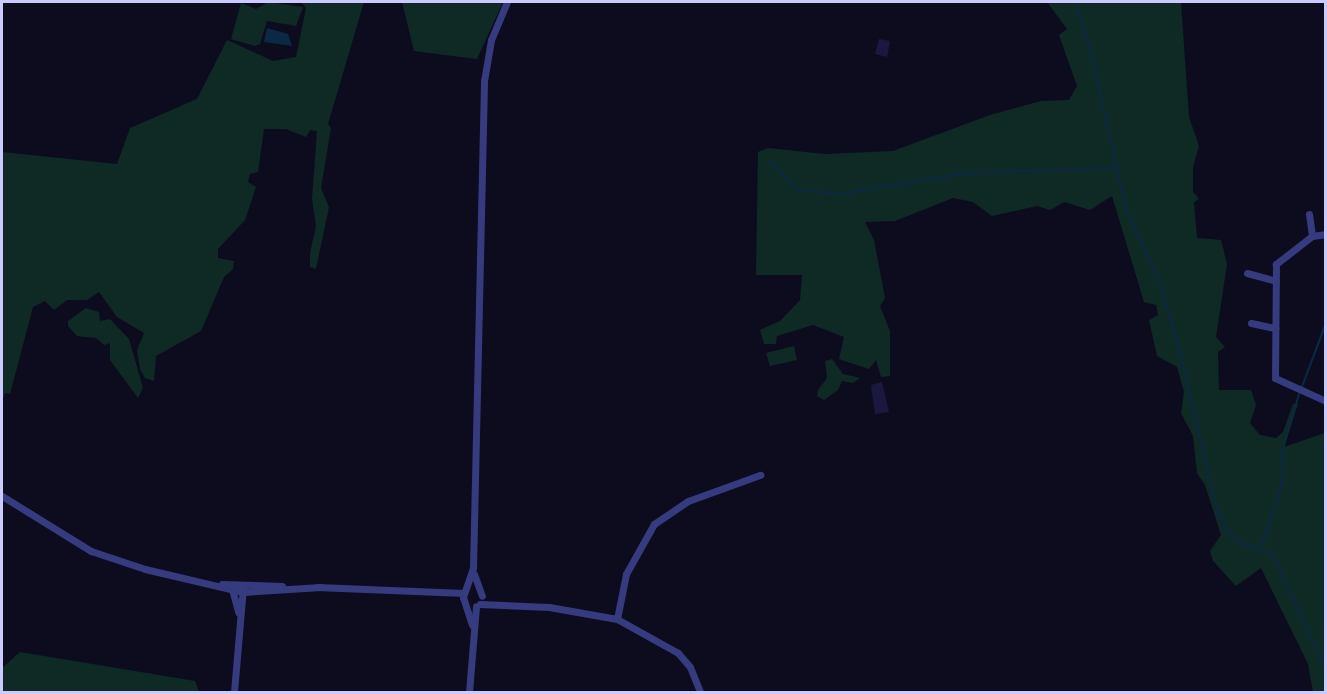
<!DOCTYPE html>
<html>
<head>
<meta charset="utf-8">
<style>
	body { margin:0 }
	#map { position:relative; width:1327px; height:694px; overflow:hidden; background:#0d0c1f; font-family:"DejaVu Sans",sans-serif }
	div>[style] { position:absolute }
	.green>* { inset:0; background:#0f2925 }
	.water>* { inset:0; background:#0b2844 }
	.stream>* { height:1.5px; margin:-0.75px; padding:0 0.75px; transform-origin:0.75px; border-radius:0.75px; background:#0b2844 }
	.building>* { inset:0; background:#1b1840 }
	.minor>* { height:7px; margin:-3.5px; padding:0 3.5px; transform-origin:3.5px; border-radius:3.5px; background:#363b7f }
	span { translate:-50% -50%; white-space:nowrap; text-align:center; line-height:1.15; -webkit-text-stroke:5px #0d0c1f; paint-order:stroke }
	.frame { position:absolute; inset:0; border:3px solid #cacaff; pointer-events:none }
</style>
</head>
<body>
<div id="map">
	<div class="green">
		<div style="clip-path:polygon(268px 2px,303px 7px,296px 26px,267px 21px,260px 44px,255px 46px,231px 39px,241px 3px,256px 9px)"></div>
		<div style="clip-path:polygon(301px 2px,364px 2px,328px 124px,331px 128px,321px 188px,329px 207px,316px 269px,310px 267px,310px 253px,316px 226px,312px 199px,317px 131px,310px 130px,306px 137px,286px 129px,264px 129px,258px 172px,250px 174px,248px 182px,256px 187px,245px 220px,218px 249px,218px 258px,234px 261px,233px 269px,224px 277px,201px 331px,156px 356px,154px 381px,145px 378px,140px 369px,137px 350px,144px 333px,117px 317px,99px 292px,87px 300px,67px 300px,54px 310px,45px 301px,33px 307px,10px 394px,5px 393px,2px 401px,2px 152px,117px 164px,130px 128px,197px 99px,227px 40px,273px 61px,296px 57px,306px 8px)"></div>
		<div style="clip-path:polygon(402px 2px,503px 2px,477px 59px,414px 51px)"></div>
		<div style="clip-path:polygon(1047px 2px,1181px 2px,1189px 117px,1199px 146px,1193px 167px,1193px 192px,1199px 199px,1194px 202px,1197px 238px,1221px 240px,1227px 264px,1216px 337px,1225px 347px,1218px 352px,1219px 390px,1251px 390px,1256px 405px,1250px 423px,1260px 435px,1276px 438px,1283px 432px,1293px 404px,1298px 404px,1284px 447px,1325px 433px,1325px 692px,1313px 692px,1308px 664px,1261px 568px,1236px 586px,1213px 561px,1210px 551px,1221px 535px,1205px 485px,1197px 473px,1193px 436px,1181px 413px,1184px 392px,1177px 367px,1157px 356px,1149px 320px,1158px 315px,1156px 305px,1144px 302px,1112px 196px,1090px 210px,1064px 202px,1050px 210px,1037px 206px,992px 216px,973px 202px,953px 198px,895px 221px,865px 222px,874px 240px,885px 298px,880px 306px,890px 331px,890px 376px,881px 377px,876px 360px,869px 369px,839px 359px,844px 337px,813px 325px,777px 336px,776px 344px,764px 344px,760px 330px,780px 321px,800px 300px,802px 275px,756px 275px,758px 152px,768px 148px,825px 154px,893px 151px,990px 115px,1041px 101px,1069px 100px,1077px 86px,1059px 35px,1067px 29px)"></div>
		<div style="clip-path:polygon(86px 308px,99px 312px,100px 321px,110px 319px,129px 339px,143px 388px,138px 398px,110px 360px,110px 343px,104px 345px,96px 338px,77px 336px,68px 326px,68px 321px)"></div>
		<div style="clip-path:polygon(794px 346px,797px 360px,770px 366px,766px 353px)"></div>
		<div style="clip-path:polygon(832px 359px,843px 374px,860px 378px,853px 383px,842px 381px,838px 390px,824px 400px,817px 396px,818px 390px,827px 378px,825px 361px)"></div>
		<div style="clip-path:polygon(20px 652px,195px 681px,199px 692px,2px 692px,2px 668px)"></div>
	</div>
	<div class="water">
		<div style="clip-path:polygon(267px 28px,288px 34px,292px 46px,264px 42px)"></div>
	</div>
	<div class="stream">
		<div style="left:1075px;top:2px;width:47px;rotate:71.6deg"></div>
		<div style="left:1090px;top:47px;width:168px;rotate:77.3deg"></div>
		<div style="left:1127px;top:211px;width:74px;rotate:64.5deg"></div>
		<div style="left:1159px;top:278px;width:76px;rotate:74deg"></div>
		<div style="left:1180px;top:351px;width:165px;rotate:76.7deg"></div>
		<div style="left:1218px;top:512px;width:22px;rotate:63deg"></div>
		<div style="left:1228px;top:532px;width:17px;rotate:40deg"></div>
		<div style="left:1241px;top:543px;width:34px;rotate:19deg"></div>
		<div style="left:1273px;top:554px;width:127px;rotate:65.3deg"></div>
		<div style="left:771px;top:162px;width:40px;rotate:45deg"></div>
		<div style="left:799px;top:190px;width:41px;rotate:5.6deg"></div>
		<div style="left:840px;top:194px;width:127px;rotate:-9.5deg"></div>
		<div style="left:965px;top:173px;width:151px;rotate:-1.9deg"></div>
		<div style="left:1302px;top:387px;width:68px;rotate:-69.4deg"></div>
		<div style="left:1262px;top:546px;width:60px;rotate:-71.6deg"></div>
		<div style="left:1281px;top:489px;width:40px;rotate:-87.1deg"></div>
		<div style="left:1283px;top:449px;width:60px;rotate:-73.7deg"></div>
	</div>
	<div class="building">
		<div style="clip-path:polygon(879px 39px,890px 41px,887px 57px,875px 54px)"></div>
		<div style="clip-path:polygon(882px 382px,889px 412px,875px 414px,871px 385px)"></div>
	</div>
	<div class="minor">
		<div style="left:1309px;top:214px;width:22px;rotate:82deg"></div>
		<div style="left:1326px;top:234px;width:14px;rotate:172deg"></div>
		<div style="left:1312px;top:236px;width:46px;rotate:142.1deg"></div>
		<div style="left:1276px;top:264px;width:114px;rotate:90.5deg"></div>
		<div style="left:1275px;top:378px;width:56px;rotate:24.3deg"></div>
		<div style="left:1247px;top:273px;width:30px;rotate:15deg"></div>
		<div style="left:1251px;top:323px;width:25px;rotate:12deg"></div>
		<div style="left:2px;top:496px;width:105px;rotate:31.7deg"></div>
		<div style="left:91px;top:551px;width:57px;rotate:18.4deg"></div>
		<div style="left:145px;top:569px;width:101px;rotate:13.2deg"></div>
		<div style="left:243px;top:592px;width:78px;rotate:-3.7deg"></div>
		<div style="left:474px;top:574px;width:23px;rotate:70deg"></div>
		<div style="left:222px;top:584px;width:60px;rotate:1.9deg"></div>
		<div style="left:317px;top:587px;width:147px;rotate:2.3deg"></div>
		<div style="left:232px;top:589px;width:24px;rotate:75deg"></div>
		<div style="left:480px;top:604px;width:69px;rotate:2.5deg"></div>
		<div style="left:549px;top:607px;width:69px;rotate:10deg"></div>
		<div style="left:617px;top:619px;width:70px;rotate:29.1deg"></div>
		<div style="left:678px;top:653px;width:18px;rotate:49deg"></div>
		<div style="left:690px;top:667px;width:27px;rotate:68deg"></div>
		<div style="left:617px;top:619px;width:46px;rotate:-78.7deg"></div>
		<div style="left:626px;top:574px;width:57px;rotate:-60.8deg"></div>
		<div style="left:654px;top:524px;width:41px;rotate:-34.1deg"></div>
		<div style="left:688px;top:501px;width:77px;rotate:-19.9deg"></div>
		<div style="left:472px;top:625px;width:29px;rotate:-108deg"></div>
		<div style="left:463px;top:597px;width:31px;rotate:-71deg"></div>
		<div style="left:473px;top:568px;width:487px;rotate:-88.7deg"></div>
		<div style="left:484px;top:81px;width:42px;rotate:-80.3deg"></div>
		<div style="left:491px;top:40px;width:41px;rotate:-67.2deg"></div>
		<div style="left:234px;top:692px;width:104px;rotate:-85.1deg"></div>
		<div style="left:469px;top:692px;width:86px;rotate:-85.3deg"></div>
	</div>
	<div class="frame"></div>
</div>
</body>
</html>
